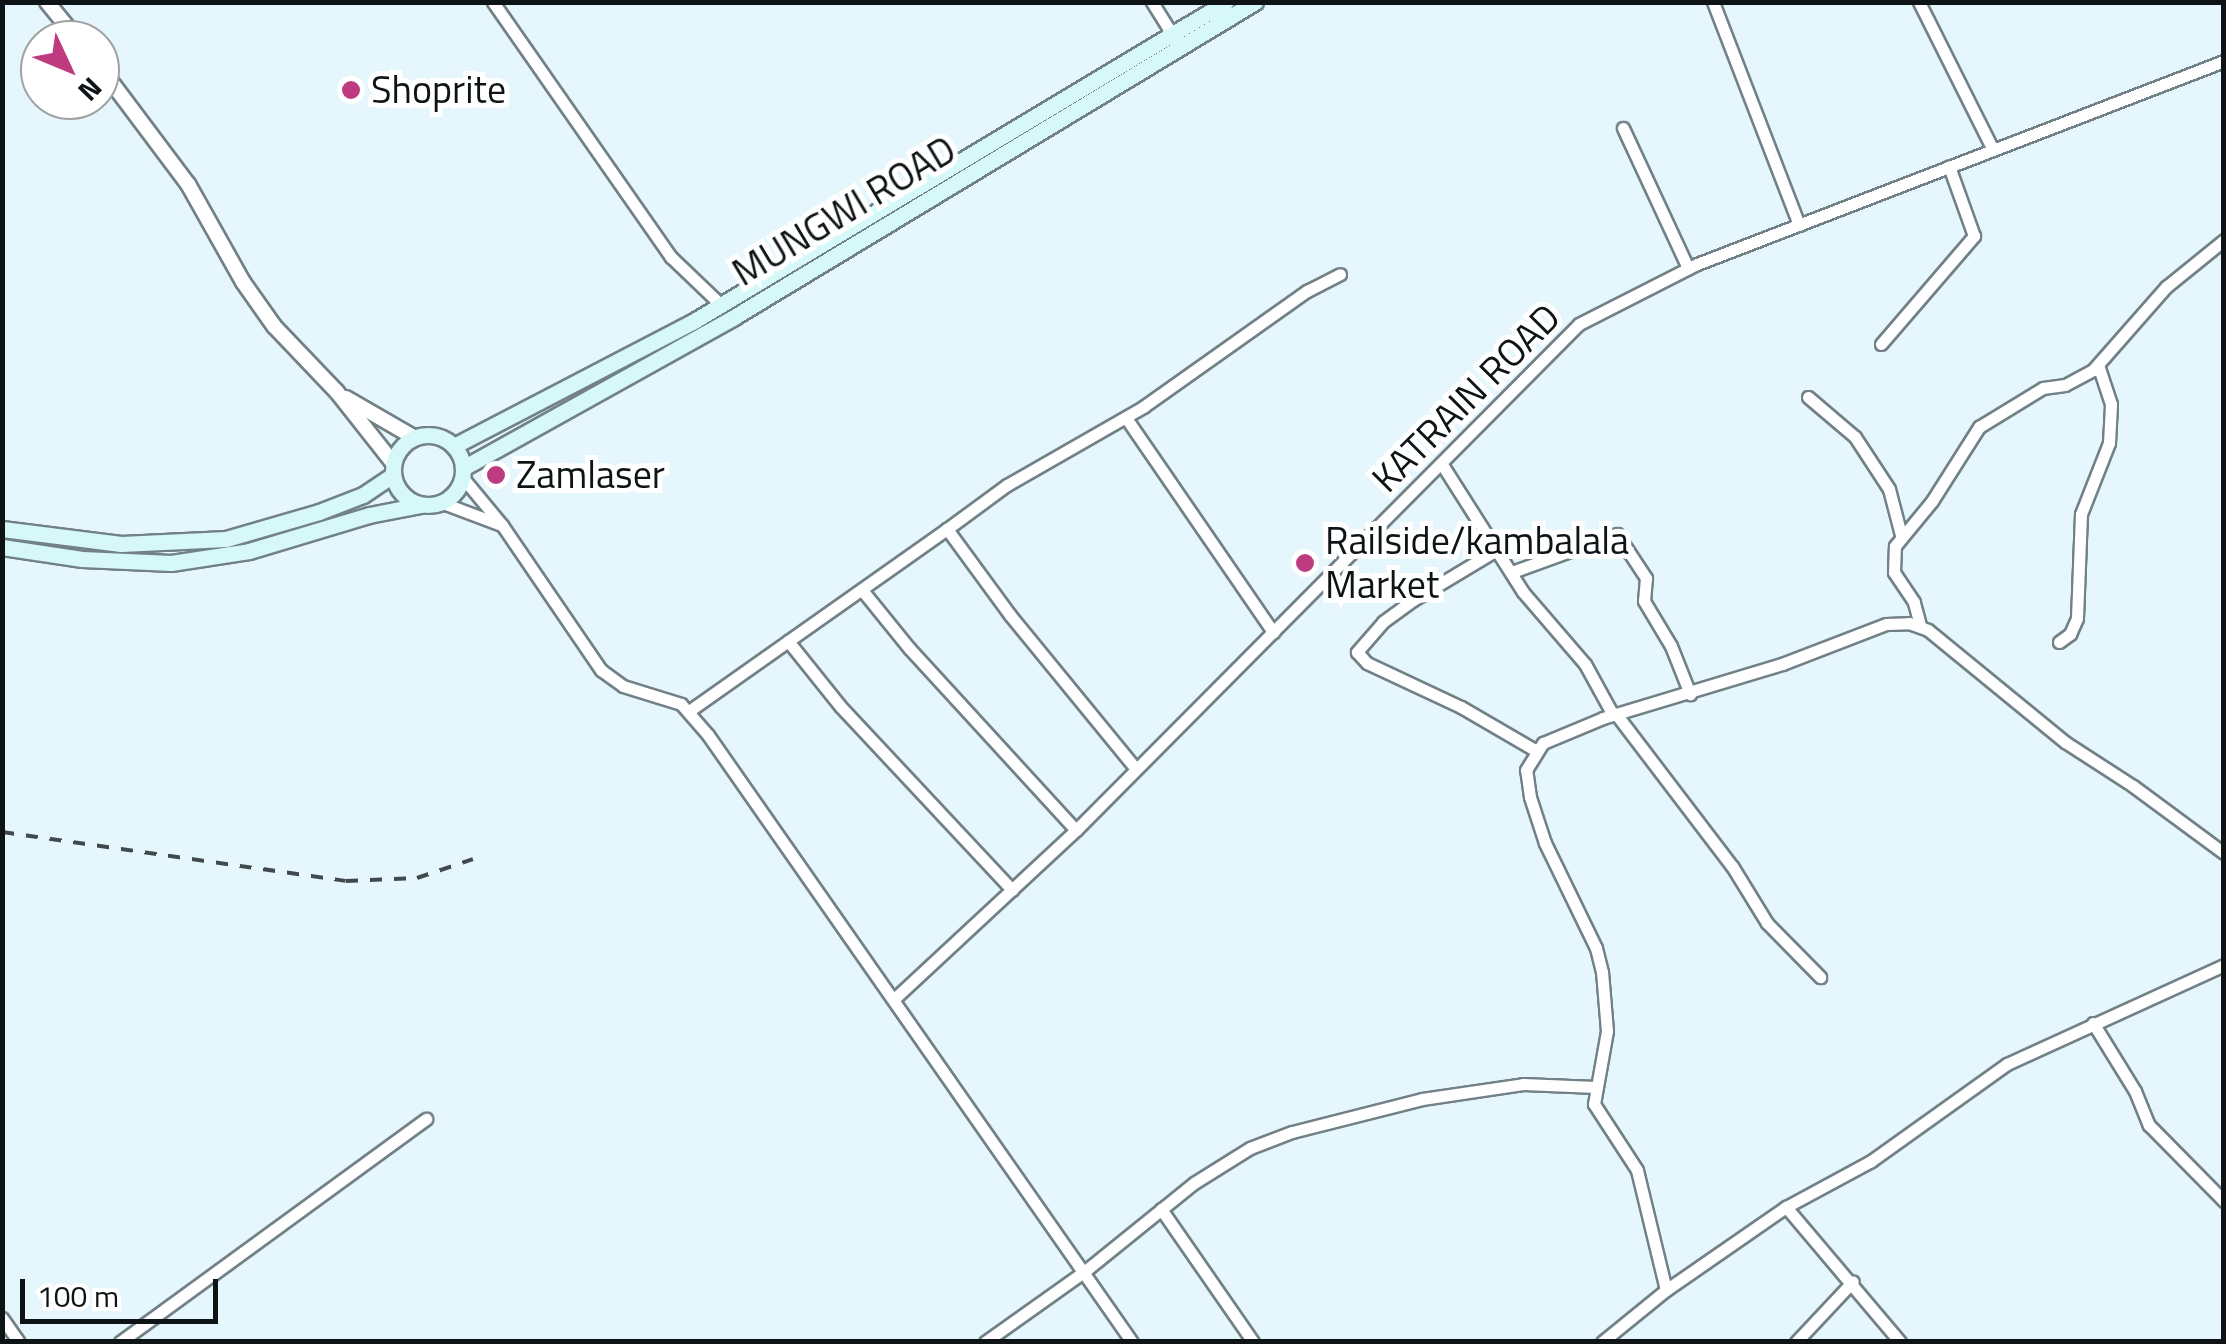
<!DOCTYPE html>
<html>
<head>
<meta charset="utf-8">
<style>
	body { margin:0 }
	#map { position:relative; width:2226px; height:1344px; overflow:hidden; background:#e5f7fd; font-family:"Titillium Web",sans-serif }
	div>[style] { position:absolute }
	.roads { filter:drop-shadow(2px 0 #728187) drop-shadow(-2px 0 #728187) drop-shadow(0 2px #728187) drop-shadow(0 -2px #728187) }
	.minor>* { height:11px; margin:-5.5px; padding:0 5.5px; transform-origin:5.5px; border-radius:5.5px; background:#fff }
	.tertiary>* { height:14px; margin:-7px; padding:0 7px; transform-origin:7px; border-radius:7px; background:#fff }
	.secondary>* { height:15px; margin:-7.5px; padding:0 7.5px; transform-origin:7.5px; border-radius:7.5px; background:#d6f8f8 }
	.secondary>.ring { margin:-7.5px; padding:0; box-sizing:content-box; background:none; border:15px solid #d6f8f8; border-radius:50% }
	.rail>* { height:4px; margin-top:-2px; transform-origin:0; background:repeating-linear-gradient(90deg,#41494c 0 12px,transparent 0 24px) }
	.dots>* { width:28px; height:28px; translate:-50% -50%; box-sizing:border-box; border:5px solid #fff; border-radius:50% }
	span { translate:-50% -50%; white-space:nowrap; text-align:center; line-height:1.15; -webkit-text-stroke:10px #fff; paint-order:stroke }
	.poi-label { font-size:38px; color:#0e1416 }
	.left { translate:0 -50%; text-align:left }
	.street-label { font-size:38px; color:#0e1416 }
	.frame { position:absolute; inset:0; border:5px solid #0e1416; pointer-events:none }
	.north { position:absolute; left:20px; top:20px; width:100px; height:100px; box-sizing:border-box; background:#fff; border:2px solid #9fa1a2; border-radius:50%; rotate:134deg; font-size:28px; font-weight:700; line-height:40px; text-align:center; color:#0e1416 }
	.north::after { content:''; display:block; margin:auto; width:35px; height:45px; background:#bf3b80; clip-path:polygon(50% 0,100% 100%,50% 72%,0 100%) }
	.scale { position:absolute; left:20px; top:1279px; width:198px; height:45px; box-sizing:border-box; border:5px solid #0e1416; border-top:0; padding-left:12px; font-size:30px; line-height:35px; white-space:nowrap; color:#0e1416; -webkit-text-stroke:8px #fff; paint-order:stroke }
</style>
</head>
<body>
<div id="map">
	<div class="roads">
		<div class="minor">
			<div style="left:493px;top:2px;width:311px;rotate:55.1deg"></div>
			<div style="left:671px;top:257px;width:69px;rotate:43.8deg"></div>
			<div style="left:1152px;top:2px;width:53px;rotate:58.1deg"></div>
			<div style="left:1713px;top:2px;width:239px;rotate:68.9deg"></div>
			<div style="left:1919px;top:2px;width:163px;rotate:63.4deg"></div>
			<div style="left:1623px;top:128px;width:154px;rotate:65.1deg"></div>
			<div style="left:1881px;top:344px;width:143px;rotate:-49.3deg"></div>
			<div style="left:1974px;top:236px;width:74px;rotate:-109.7deg"></div>
			<div style="left:1808px;top:397px;width:62px;rotate:40.4deg"></div>
			<div style="left:1855px;top:437px;width:62px;rotate:56.8deg"></div>
			<div style="left:1889px;top:489px;width:48px;rotate:75.4deg"></div>
			<div style="left:1126px;top:418px;width:260px;rotate:55.5deg"></div>
			<div style="left:1443px;top:466px;width:149px;rotate:57.6deg"></div>
			<div style="left:1523px;top:592px;width:95px;rotate:49.3deg"></div>
			<div style="left:1585px;top:664px;width:58px;rotate:61.2deg"></div>
			<div style="left:463px;top:478px;width:61px;rotate:50.3deg"></div>
			<div style="left:502px;top:525px;width:176px;rotate:55.7deg"></div>
			<div style="left:601px;top:670px;width:27px;rotate:36deg"></div>
			<div style="left:623px;top:686px;width:61px;rotate:17.2deg"></div>
			<div style="left:681px;top:704px;width:41px;rotate:48.9deg"></div>
			<div style="left:708px;top:735px;width:740px;rotate:55.07deg"></div>
			<div style="left:443px;top:503px;width:60px;rotate:20.6deg"></div>
			<div style="left:1498px;top:549px;width:99px;rotate:149deg"></div>
			<div style="left:1413px;top:600px;width:37px;rotate:144deg"></div>
			<div style="left:1383px;top:622px;width:40px;rotate:131deg"></div>
			<div style="left:1357px;top:652px;width:15px;rotate:48deg"></div>
			<div style="left:1367px;top:663px;width:104px;rotate:25.1deg"></div>
			<div style="left:1461px;top:707px;width:86px;rotate:30.2deg"></div>
			<div style="left:1512px;top:572px;width:112px;rotate:-19.9deg"></div>
			<div style="left:1617px;top:534px;width:53px;rotate:56.6deg"></div>
			<div style="left:1646px;top:578px;width:23px;rotate:95deg"></div>
			<div style="left:1644px;top:601px;width:52px;rotate:59deg"></div>
			<div style="left:1671px;top:646px;width:52px;rotate:68.4deg"></div>
			<div style="left:862px;top:590px;width:75px;rotate:51deg"></div>
			<div style="left:909px;top:648px;width:247px;rotate:47.5deg"></div>
			<div style="left:1920px;top:625px;width:24px;rotate:-105deg"></div>
			<div style="left:1914px;top:602px;width:36px;rotate:-124deg"></div>
			<div style="left:1894px;top:572px;width:26px;rotate:-88deg"></div>
			<div style="left:1895px;top:546px;width:58px;rotate:-50.6deg"></div>
			<div style="left:1932px;top:501px;width:88px;rotate:-57.6deg"></div>
			<div style="left:1979px;top:427px;width:75px;rotate:-31.4deg"></div>
			<div style="left:2043px;top:388px;width:22px;rotate:-8deg"></div>
			<div style="left:2065px;top:385px;width:32px;rotate:-28deg"></div>
			<div style="left:2093px;top:370px;width:111px;rotate:-48.7deg"></div>
			<div style="left:2166px;top:287px;width:75px;rotate:-39deg"></div>
			<div style="left:788px;top:641px;width:83px;rotate:51.3deg"></div>
			<div style="left:840px;top:706px;width:252px;rotate:46.9deg"></div>
			<div style="left:2059px;top:642px;width:14px;rotate:-36deg"></div>
			<div style="left:2070px;top:634px;width:17px;rotate:-66deg"></div>
			<div style="left:2077px;top:618px;width:104px;rotate:-87.8deg"></div>
			<div style="left:2081px;top:514px;width:76px;rotate:-68.5deg"></div>
			<div style="left:2109px;top:443px;width:39px;rotate:-87deg"></div>
			<div style="left:2111px;top:404px;width:41px;rotate:-108.4deg"></div>
			<div style="left:689px;top:711px;width:316px;rotate:-35.2deg"></div>
			<div style="left:1616px;top:714px;width:191px;rotate:52.7deg"></div>
			<div style="left:1732px;top:866px;width:67px;rotate:58.4deg"></div>
			<div style="left:1767px;top:923px;width:76px;rotate:45.5deg"></div>
			<div style="left:1136px;top:769px;width:199px;rotate:-129.3deg"></div>
			<div style="left:1010px;top:615px;width:107px;rotate:-126.2deg"></div>
			<div style="left:947px;top:529px;width:74px;rotate:-36.3deg"></div>
			<div style="left:1007px;top:485px;width:157px;rotate:-29.8deg"></div>
			<div style="left:1143px;top:407px;width:201px;rotate:-35.3deg"></div>
			<div style="left:1307px;top:291px;width:37px;rotate:-27deg"></div>
			<div style="left:894px;top:999px;width:248px;rotate:-42.9deg"></div>
			<div style="left:1076px;top:830px;width:713px;rotate:-45.17deg"></div>
			<div style="left:1579px;top:324px;width:132px;rotate:-27deg"></div>
			<div style="left:1697px;top:264px;width:565px;rotate:-21.07deg"></div>
			<div style="left:2093px;top:1023px;width:80px;rotate:58.3deg"></div>
			<div style="left:2135px;top:1091px;width:37px;rotate:68deg"></div>
			<div style="left:2149px;top:1125px;width:107px;rotate:45.4deg"></div>
			<div style="left:1786px;top:1207px;width:177px;rotate:49.8deg"></div>
			<div style="left:1161px;top:1209px;width:162px;rotate:55.3deg"></div>
			<div style="left:1666px;top:1290px;width:123px;rotate:-103.6deg"></div>
			<div style="left:1637px;top:1170px;width:79px;rotate:-123.1deg"></div>
			<div style="left:1594px;top:1104px;width:74px;rotate:-79.9deg"></div>
			<div style="left:1607px;top:1031px;width:59px;rotate:-94.8deg"></div>
			<div style="left:1602px;top:972px;width:25px;rotate:-104deg"></div>
			<div style="left:1596px;top:948px;width:117px;rotate:-115.9deg"></div>
			<div style="left:1545px;top:843px;width:48px;rotate:-108.1deg"></div>
			<div style="left:1530px;top:797px;width:27px;rotate:-98deg"></div>
			<div style="left:1526px;top:770px;width:32px;rotate:-58deg"></div>
			<div style="left:1543px;top:743px;width:65px;rotate:-22.6deg"></div>
			<div style="left:1603px;top:718px;width:187px;rotate:-16.8deg"></div>
			<div style="left:1782px;top:664px;width:111px;rotate:-21deg"></div>
			<div style="left:1886px;top:624px;width:23px;rotate:-2deg"></div>
			<div style="left:1909px;top:623px;width:20px;rotate:20deg"></div>
			<div style="left:1928px;top:630px;width:177px;rotate:39.3deg"></div>
			<div style="left:2065px;top:742px;width:81px;rotate:32.9deg"></div>
			<div style="left:2133px;top:786px;width:113px;rotate:36.4deg"></div>
			<div style="left:2px;top:1318px;width:29px;rotate:55deg"></div>
			<div style="left:120px;top:1342px;width:379px;rotate:-36.1deg"></div>
			<div style="left:985px;top:1342px;width:123px;rotate:-35.4deg"></div>
			<div style="left:1085px;top:1271px;width:140px;rotate:-38.9deg"></div>
			<div style="left:1194px;top:1183px;width:66px;rotate:-32deg"></div>
			<div style="left:1250px;top:1148px;width:45px;rotate:-20.9deg"></div>
			<div style="left:1292px;top:1132px;width:134px;rotate:-14.2deg"></div>
			<div style="left:1422px;top:1099px;width:102px;rotate:-8.4deg"></div>
			<div style="left:1523px;top:1084px;width:73px;rotate:2.4deg"></div>
			<div style="left:1602px;top:1342px;width:82px;rotate:-39.1deg"></div>
			<div style="left:1666px;top:1290px;width:146px;rotate:-34.7deg"></div>
			<div style="left:1786px;top:1207px;width:97px;rotate:-28.4deg"></div>
			<div style="left:1871px;top:1161px;width:167px;rotate:-35.5deg"></div>
			<div style="left:2007px;top:1064px;width:239px;rotate:-24.5deg"></div>
			<div style="left:1796px;top:1342px;width:83px;rotate:-46.9deg"></div>
		</div>
		<div class="tertiary">
			<div style="left:47px;top:2px;width:49px;rotate:50.8deg"></div>
			<div style="left:100px;top:67px;width:146px;rotate:53.1deg"></div>
			<div style="left:188px;top:184px;width:112px;rotate:60.7deg"></div>
			<div style="left:243px;top:282px;width:54px;rotate:54.8deg"></div>
			<div style="left:274px;top:326px;width:91px;rotate:46.3deg"></div>
			<div style="left:337px;top:392px;width:90px;rotate:51.7deg"></div>
			<div style="left:346px;top:398px;width:80px;rotate:30.1deg"></div>
		</div>
		<div class="secondary">
			<div class="ring" style="left:393px;top:435px;width:55px;height:55px"></div>
			<div style="left:454px;top:446px;width:271px;rotate:-27.5deg"></div>
			<div style="left:694px;top:321px;width:620px;rotate:-30.95deg"></div>
			<div style="left:463px;top:468px;width:310px;rotate:-29.1deg"></div>
			<div style="left:734px;top:317px;width:609px;rotate:-31.16deg"></div>
			<div style="left:2px;top:529px;width:120px;rotate:7.2deg"></div>
			<div style="left:121px;top:544px;width:105px;rotate:-2.7deg"></div>
			<div style="left:226px;top:539px;width:97px;rotate:-16.2deg"></div>
			<div style="left:319px;top:512px;width:47px;rotate:-21.1deg"></div>
			<div style="left:363px;top:495px;width:36px;rotate:-34deg"></div>
			<div style="left:2px;top:547px;width:81px;rotate:8.5deg"></div>
			<div style="left:82px;top:559px;width:89px;rotate:2.6deg"></div>
			<div style="left:171px;top:563px;width:79px;rotate:-8.7deg"></div>
			<div style="left:249px;top:551px;width:125px;rotate:-16.7deg"></div>
			<div style="left:369px;top:515px;width:53px;rotate:-10.9deg"></div>
		</div>
	</div>
	<div class="rail">
		<div style="left:2px;top:832px;width:347px;rotate:8.1deg"></div>
		<div style="left:346px;top:881px;width:71px;rotate:-2.4deg"></div>
		<div style="left:417px;top:878px;width:59px;rotate:-18.7deg"></div>
	</div>
	<div class="dots">
		<div style="left:351px;top:90px;background:#bf3b80"></div>
		<div style="left:496px;top:475px;background:#bf3b80"></div>
		<div style="left:1305px;top:563px;background:#bf3b80"></div>
	</div>
	<div class="poi-label">
		<span class="left" style="left:371px;top:90px">Shoprite</span>
		<span class="left" style="left:516px;top:475px">Zamlaser</span>
		<span class="left" style="left:1325px;top:563px">Railside/kambalala<br>Market</span>
	</div>
	<div class="street-label">
		<span style="left:844px;top:211px;rotate:-31deg">MUNGWI ROAD</span>
		<span style="left:1466px;top:398px;rotate:-45deg">KATRAIN ROAD</span>
	</div>
	<div class="frame"></div>
	<div class="north">N</div>
	<div class="scale">100 m</div>
</div>
</body>
</html>
